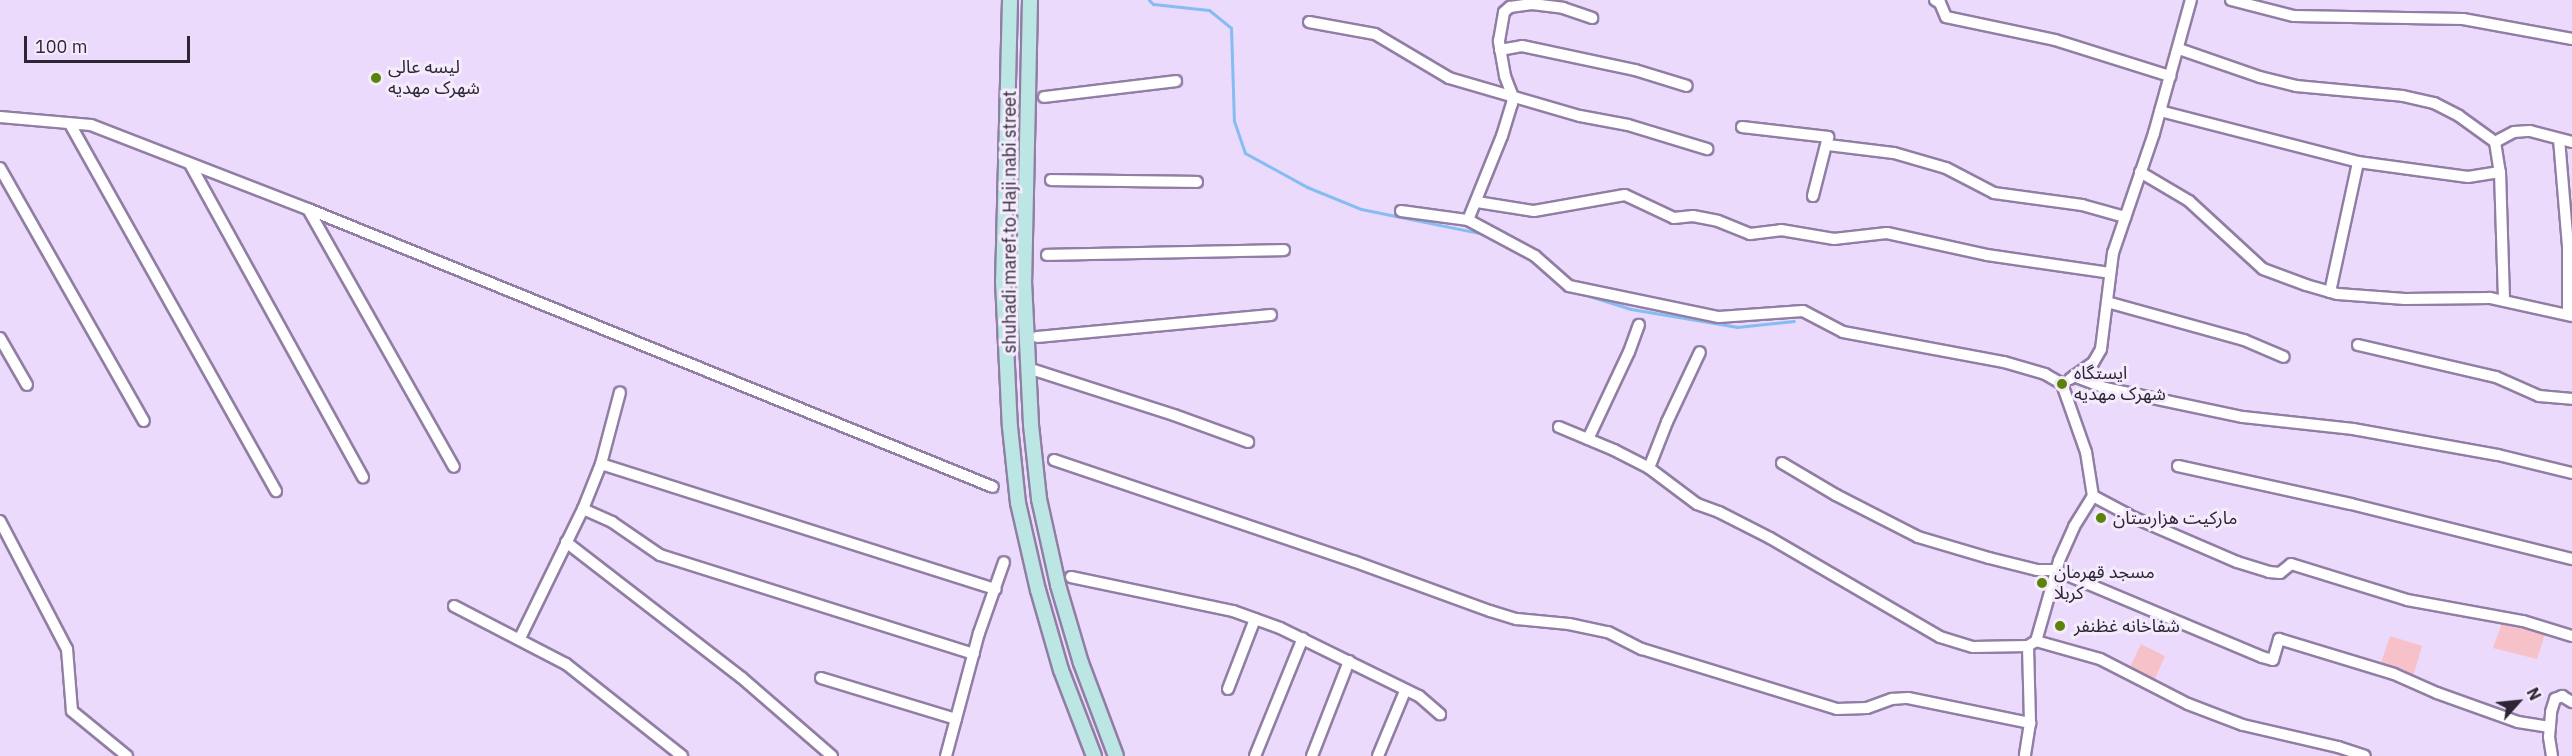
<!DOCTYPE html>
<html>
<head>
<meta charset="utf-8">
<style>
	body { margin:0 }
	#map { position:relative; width:2572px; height:756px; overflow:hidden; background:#ebdafb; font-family:"IBM Plex Sans","Noto Sans Arabic",sans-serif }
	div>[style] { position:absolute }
	.green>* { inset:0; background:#f7c1c9 }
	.stream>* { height:3px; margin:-1.5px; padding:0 1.5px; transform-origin:1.5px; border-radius:1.5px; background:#85bcf1 }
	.roads { filter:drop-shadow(2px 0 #917ea4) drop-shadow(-2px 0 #917ea4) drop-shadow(0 2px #917ea4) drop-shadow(0 -2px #917ea4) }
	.minor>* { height:10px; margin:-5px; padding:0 5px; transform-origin:5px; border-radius:5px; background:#fff }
	.secondary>* { height:14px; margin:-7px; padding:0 7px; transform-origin:7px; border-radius:7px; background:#bce6e3 }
	.dots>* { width:16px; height:16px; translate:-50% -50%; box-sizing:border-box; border:3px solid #f4ebfc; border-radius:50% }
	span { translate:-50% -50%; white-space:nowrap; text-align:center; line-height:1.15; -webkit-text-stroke:6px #f4ebfc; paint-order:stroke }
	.poi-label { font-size:18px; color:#2d2434 }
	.left { translate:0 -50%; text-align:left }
	.street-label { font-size:18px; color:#2d2434 }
	.north { position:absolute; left:2488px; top:672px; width:60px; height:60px; -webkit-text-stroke:4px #f4ebfc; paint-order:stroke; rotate:63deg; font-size:16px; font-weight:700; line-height:24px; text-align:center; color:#2d2434 }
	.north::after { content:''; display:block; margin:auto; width:21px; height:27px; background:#2d2434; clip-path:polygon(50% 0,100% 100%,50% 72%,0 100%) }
	.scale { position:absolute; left:24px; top:36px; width:166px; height:27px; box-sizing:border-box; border:3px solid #2d2434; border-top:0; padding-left:8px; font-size:18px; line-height:21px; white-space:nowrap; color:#2d2434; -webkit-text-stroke:4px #f4ebfc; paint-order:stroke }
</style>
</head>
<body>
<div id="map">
	<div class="green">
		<div style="clip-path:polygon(2502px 623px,2545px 634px,2537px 659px,2493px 648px)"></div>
		<div style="clip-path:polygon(2390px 636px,2422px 646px,2413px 677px,2406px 675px,2398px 668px,2381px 663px)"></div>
		<div style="clip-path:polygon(2141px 644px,2165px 656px,2153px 683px,2128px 671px)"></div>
	</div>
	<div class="stream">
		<div style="left:1149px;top:0;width:6px;rotate:45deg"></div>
		<div style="left:1153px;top:4px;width:56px;rotate:6.1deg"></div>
		<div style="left:1209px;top:10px;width:28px;rotate:39deg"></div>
		<div style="left:1231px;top:28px;width:93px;rotate:88.2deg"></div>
		<div style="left:1234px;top:121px;width:34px;rotate:71deg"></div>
		<div style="left:1245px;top:153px;width:71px;rotate:28.7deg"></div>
		<div style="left:1307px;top:187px;width:58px;rotate:22.2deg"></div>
		<div style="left:1361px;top:209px;width:126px;rotate:11.5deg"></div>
		<div style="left:1586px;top:295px;width:47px;rotate:17.3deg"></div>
		<div style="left:1631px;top:309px;width:108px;rotate:9.6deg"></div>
		<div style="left:1737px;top:327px;width:57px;rotate:-6deg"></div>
	</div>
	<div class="roads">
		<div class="minor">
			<div style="left:1935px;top:0;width:6px;rotate:31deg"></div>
			<div style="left:1940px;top:3px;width:15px;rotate:67deg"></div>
			<div style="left:1946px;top:17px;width:111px;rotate:11.9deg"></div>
			<div style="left:2055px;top:40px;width:121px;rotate:17.4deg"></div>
			<div style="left:2231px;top:0;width:65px;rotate:14.3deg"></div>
			<div style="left:2294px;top:16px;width:169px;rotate:1deg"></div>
			<div style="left:2463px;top:19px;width:111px;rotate:10.4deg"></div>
			<div style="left:1309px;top:22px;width:67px;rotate:10.3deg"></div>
			<div style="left:1375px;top:34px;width:86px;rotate:30.7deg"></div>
			<div style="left:1449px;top:78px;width:136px;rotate:16.2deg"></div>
			<div style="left:1580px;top:116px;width:49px;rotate:10.6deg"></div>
			<div style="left:1628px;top:125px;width:83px;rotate:16.9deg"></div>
			<div style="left:2179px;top:49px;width:86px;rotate:19.1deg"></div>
			<div style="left:2260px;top:77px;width:37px;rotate:14deg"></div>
			<div style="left:2296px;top:86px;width:107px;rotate:5.3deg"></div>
			<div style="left:2403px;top:96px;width:32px;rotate:13deg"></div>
			<div style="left:2434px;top:103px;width:28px;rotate:27deg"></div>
			<div style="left:2459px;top:116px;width:44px;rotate:35.8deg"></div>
			<div style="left:2495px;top:142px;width:30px;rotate:81deg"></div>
			<div style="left:2500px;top:172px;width:129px;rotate:88.2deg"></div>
			<div style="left:1500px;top:50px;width:22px;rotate:-10deg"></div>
			<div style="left:1522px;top:46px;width:116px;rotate:12deg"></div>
			<div style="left:1635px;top:70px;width:54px;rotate:17.1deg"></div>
			<div style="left:1044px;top:97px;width:133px;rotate:-6.9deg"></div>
			<div style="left:2160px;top:111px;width:204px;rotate:14.4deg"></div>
			<div style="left:2358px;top:162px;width:111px;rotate:7.8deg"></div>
			<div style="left:2468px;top:177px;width:32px;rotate:-9deg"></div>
			<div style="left:0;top:117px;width:91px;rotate:5deg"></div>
			<div style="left:91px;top:125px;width:233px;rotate:21.2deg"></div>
			<div style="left:308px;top:209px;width:739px;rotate:22.09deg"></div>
			<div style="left:70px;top:124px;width:421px;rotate:60.7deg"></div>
			<div style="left:1742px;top:127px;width:87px;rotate:6.6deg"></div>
			<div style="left:1828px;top:137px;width:61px;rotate:104.3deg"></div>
			<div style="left:2559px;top:139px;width:108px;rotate:85.2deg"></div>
			<div style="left:2568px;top:247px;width:67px;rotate:90deg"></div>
			<div style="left:2495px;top:142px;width:21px;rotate:-28deg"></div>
			<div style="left:2514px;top:132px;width:16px;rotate:-4deg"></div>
			<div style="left:2530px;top:131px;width:43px;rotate:14.7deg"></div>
			<div style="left:1828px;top:145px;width:66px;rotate:6.9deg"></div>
			<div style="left:1894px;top:153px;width:54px;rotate:16.1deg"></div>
			<div style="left:1946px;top:168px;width:54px;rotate:27.5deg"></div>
			<div style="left:1994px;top:193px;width:89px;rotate:7.8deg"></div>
			<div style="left:2082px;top:205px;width:45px;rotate:15.6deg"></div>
			<div style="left:190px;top:164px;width:358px;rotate:61.1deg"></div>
			<div style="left:0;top:168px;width:291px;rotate:60.4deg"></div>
			<div style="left:2140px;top:172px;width:57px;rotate:30.6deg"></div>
			<div style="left:2189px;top:201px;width:100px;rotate:42.6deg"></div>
			<div style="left:2263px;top:269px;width:46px;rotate:20.4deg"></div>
			<div style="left:2306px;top:285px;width:33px;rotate:16deg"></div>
			<div style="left:2338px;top:294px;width:67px;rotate:4.3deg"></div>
			<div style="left:2405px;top:299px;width:85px;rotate:-0.7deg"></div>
			<div style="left:2490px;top:298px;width:84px;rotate:12.4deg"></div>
			<div style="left:1051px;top:180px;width:146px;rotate:0.8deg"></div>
			<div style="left:1477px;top:202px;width:58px;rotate:9deg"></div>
			<div style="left:1534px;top:211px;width:92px;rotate:-10deg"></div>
			<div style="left:1625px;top:195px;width:54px;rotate:25.1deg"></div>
			<div style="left:1674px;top:218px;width:19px;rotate:-6deg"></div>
			<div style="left:1693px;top:216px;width:25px;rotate:11deg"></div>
			<div style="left:1718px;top:221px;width:35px;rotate:22deg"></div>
			<div style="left:1750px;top:234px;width:31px;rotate:-7deg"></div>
			<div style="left:1781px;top:230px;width:54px;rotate:9.6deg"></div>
			<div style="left:1834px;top:239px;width:53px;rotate:-6.5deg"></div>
			<div style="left:1887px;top:233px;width:102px;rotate:12.4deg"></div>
			<div style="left:1987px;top:255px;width:124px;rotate:8.3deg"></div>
			<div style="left:308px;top:209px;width:296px;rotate:60.5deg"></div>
			<div style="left:1401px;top:211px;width:68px;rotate:7.7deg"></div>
			<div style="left:1468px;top:220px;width:76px;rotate:28.2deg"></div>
			<div style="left:1535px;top:256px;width:45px;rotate:41.4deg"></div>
			<div style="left:1569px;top:286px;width:153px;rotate:11.7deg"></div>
			<div style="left:1719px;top:317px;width:84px;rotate:-4.1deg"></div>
			<div style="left:1803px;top:311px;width:45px;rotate:27.7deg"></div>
			<div style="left:1843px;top:332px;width:164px;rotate:10.6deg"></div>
			<div style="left:2004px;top:362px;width:43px;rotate:16.3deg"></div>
			<div style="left:2045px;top:374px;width:20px;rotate:30deg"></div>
			<div style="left:2062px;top:384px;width:72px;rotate:70.6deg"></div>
			<div style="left:2086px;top:452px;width:45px;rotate:81deg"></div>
			<div style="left:2093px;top:496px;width:36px;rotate:122deg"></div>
			<div style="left:2074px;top:527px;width:37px;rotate:114deg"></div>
			<div style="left:2059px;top:561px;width:83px;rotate:106deg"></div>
			<div style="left:2036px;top:641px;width:9px;rotate:148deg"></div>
			<div style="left:2028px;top:646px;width:77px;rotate:88.5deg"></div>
			<div style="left:2030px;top:723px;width:33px;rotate:99deg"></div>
			<div style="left:1468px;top:220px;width:91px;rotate:-68deg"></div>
			<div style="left:1502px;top:136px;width:34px;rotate:-73deg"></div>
			<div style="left:1512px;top:104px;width:7px;rotate:-82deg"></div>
			<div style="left:1513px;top:97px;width:22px;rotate:-111deg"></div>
			<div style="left:1505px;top:76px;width:36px;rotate:-100deg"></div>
			<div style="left:1499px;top:41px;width:29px;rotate:-80deg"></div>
			<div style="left:1504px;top:12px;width:8px;rotate:-40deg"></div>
			<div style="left:1510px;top:7px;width:22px;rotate:-8deg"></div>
			<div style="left:1532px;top:4px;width:31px;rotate:7deg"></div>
			<div style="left:1563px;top:8px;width:31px;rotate:19deg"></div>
			<div style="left:1047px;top:255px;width:237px;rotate:-1.2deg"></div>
			<div style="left:2330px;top:292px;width:133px;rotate:-77.8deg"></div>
			<div style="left:2107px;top:302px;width:142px;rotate:15.5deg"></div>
			<div style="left:2244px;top:340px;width:43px;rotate:23deg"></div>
			<div style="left:1037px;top:337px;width:235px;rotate:-5.4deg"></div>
			<div style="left:0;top:338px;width:54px;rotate:60.1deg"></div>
			<div style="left:2358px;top:345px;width:142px;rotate:13.1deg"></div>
			<div style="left:2496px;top:377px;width:47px;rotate:23.8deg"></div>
			<div style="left:2539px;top:396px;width:33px;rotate:5deg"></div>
			<div style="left:1034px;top:370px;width:147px;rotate:17.8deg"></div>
			<div style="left:1174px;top:415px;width:79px;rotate:20deg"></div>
			<div style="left:2074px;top:376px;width:33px;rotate:21deg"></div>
			<div style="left:2105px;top:388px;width:141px;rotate:11.9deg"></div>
			<div style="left:2243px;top:417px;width:111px;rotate:6.2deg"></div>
			<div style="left:2353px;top:429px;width:147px;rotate:10.2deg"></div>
			<div style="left:2498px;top:455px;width:76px;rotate:13.7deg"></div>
			<div style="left:2070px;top:379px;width:28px;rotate:-35deg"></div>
			<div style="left:2093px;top:363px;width:16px;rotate:-60deg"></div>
			<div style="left:2101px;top:349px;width:97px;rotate:-82.9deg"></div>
			<div style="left:2113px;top:253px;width:127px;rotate:-71.1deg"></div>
			<div style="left:2154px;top:133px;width:138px;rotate:-74.5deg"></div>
			<div style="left:1559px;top:427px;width:60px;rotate:22.7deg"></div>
			<div style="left:1614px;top:450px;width:39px;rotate:27deg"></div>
			<div style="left:1649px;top:468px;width:60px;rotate:36.9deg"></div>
			<div style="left:1697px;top:504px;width:23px;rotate:20deg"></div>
			<div style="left:1719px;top:512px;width:57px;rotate:27deg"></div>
			<div style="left:1770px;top:538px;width:197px;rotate:30.2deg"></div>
			<div style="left:1940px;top:637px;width:34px;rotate:17deg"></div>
			<div style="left:1973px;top:647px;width:55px;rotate:-1deg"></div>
			<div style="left:1588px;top:439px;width:96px;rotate:-64.8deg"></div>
			<div style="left:1629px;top:352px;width:29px;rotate:-70deg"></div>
			<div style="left:1054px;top:460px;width:316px;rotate:18.7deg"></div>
			<div style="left:1353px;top:561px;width:146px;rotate:20.1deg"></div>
			<div style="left:1490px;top:611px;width:28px;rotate:17deg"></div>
			<div style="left:1517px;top:619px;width:52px;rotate:5.5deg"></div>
			<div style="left:1569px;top:624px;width:40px;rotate:12deg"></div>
			<div style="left:1608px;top:632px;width:38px;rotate:27deg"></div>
			<div style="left:1642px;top:649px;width:204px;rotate:17.1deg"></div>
			<div style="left:1837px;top:709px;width:30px;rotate:-2deg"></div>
			<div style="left:1867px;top:708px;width:27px;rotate:-20deg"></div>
			<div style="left:1892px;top:699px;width:16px;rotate:-4deg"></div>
			<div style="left:1908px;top:698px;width:125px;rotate:11.6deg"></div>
			<div style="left:1782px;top:463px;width:63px;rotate:30.7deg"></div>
			<div style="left:1836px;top:495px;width:92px;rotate:27.1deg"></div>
			<div style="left:1918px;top:537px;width:74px;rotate:16.5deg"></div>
			<div style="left:1989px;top:558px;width:49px;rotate:14deg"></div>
			<div style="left:2037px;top:570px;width:18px"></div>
			<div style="left:2055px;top:570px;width:225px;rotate:22.8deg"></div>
			<div style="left:2262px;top:657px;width:11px;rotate:15deg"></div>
			<div style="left:2273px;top:660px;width:22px;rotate:-74deg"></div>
			<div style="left:2279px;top:639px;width:120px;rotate:16.9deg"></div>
			<div style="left:2394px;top:674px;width:47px;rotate:23.8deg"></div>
			<div style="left:2437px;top:693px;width:86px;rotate:19.7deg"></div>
			<div style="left:2518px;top:722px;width:32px;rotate:9deg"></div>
			<div style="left:601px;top:464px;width:414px;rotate:17.6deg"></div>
			<div style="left:2178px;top:466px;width:177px;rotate:12.4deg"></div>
			<div style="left:2351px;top:504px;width:228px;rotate:14deg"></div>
			<div style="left:1649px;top:468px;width:49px;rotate:-68.6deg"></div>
			<div style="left:1667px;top:422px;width:77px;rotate:-64.8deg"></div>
			<div style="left:2093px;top:496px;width:40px;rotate:28deg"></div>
			<div style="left:2128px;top:515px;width:119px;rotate:23.3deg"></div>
			<div style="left:2237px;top:562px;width:34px;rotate:17deg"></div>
			<div style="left:2269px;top:572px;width:11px;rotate:5deg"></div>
			<div style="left:2280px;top:573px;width:14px;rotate:-39deg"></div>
			<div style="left:2291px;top:564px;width:121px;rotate:17.2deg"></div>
			<div style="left:2407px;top:600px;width:118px;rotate:10.3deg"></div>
			<div style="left:2523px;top:621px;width:51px;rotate:17deg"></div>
			<div style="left:583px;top:509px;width:32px;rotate:24deg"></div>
			<div style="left:612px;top:522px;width:58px;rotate:34.5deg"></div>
			<div style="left:660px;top:555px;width:329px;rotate:17.5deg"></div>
			<div style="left:0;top:521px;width:144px;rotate:62.4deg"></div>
			<div style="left:67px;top:649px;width:62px;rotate:85.4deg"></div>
			<div style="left:72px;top:711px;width:71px;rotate:39.3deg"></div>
			<div style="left:566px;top:542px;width:222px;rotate:37.7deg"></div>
			<div style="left:742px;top:678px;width:119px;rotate:40.9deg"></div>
			<div style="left:1071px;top:577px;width:166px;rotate:11.9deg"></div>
			<div style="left:1233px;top:611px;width:50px;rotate:19.9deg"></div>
			<div style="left:1280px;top:628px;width:155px;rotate:26.1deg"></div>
			<div style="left:1419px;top:696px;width:28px;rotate:41deg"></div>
			<div style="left:454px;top:606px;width:126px;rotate:27.4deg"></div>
			<div style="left:566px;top:664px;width:148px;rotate:38.4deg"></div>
			<div style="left:520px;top:638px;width:144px;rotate:-64deg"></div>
			<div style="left:583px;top:509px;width:48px;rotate:-68.2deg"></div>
			<div style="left:601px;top:464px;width:74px;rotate:-75.2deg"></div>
			<div style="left:2036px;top:641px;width:66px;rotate:15.7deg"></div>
			<div style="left:2100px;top:659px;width:99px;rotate:27.1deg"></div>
			<div style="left:2188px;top:704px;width:59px;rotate:20.9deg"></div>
			<div style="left:2243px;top:725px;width:98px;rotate:13deg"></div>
			<div style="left:2338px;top:747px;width:28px;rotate:18deg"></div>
			<div style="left:821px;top:678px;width:141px;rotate:16.9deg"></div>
			<div style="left:1228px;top:689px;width:75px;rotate:-68.9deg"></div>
			<div style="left:946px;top:756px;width:127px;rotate:-75deg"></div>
			<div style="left:979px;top:633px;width:75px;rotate:-70.6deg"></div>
			<div style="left:1255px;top:756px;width:127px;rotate:-67.9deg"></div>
			<div style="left:1312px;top:756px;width:102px;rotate:-68.7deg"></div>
			<div style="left:1378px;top:756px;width:70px;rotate:-67.4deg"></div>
			<div style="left:2552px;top:756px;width:19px;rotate:-99deg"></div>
			<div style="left:2549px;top:737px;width:25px;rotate:-85deg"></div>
			<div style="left:2551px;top:712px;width:14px;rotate:-73deg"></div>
			<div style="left:2555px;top:699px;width:8px;rotate:-23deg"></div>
			<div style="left:2562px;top:696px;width:12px;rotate:31deg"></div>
		</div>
		<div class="secondary">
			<div style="left:1010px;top:0;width:281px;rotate:91.4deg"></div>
			<div style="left:1003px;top:281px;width:146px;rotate:87.3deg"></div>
			<div style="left:1010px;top:427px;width:76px;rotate:84deg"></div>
			<div style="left:1018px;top:503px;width:89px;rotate:77.1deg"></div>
			<div style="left:1038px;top:590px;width:83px;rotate:74deg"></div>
			<div style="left:1061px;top:670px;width:92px;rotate:69deg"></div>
			<div style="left:1030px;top:0;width:281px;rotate:91.2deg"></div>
			<div style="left:1024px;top:281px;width:144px;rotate:87.2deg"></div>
			<div style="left:1031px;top:425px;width:74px;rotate:83.8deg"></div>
			<div style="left:1039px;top:499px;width:88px;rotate:77.5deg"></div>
			<div style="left:1058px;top:585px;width:81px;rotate:73.6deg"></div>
			<div style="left:1081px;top:663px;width:99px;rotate:69.4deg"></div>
		</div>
	</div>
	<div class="dots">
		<div style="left:376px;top:78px;background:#5b8308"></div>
		<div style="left:2062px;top:384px;background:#5b8308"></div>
		<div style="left:2101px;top:518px;background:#5b8308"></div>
		<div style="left:2042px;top:583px;background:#5b8308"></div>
		<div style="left:2060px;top:626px;background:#5b8308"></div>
	</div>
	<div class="poi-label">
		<span class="left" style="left:388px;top:78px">لیسه عالی<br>شهرک مهدیه</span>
		<span class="left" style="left:2074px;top:384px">ایستگاه<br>شهرک مهدیه</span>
		<span class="left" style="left:2113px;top:518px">مارکیت هزارستان</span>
		<span class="left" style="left:2054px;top:583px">مسجد قهرمان<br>کربلا</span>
		<span class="left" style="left:2074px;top:626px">شفاخانه غظنفر</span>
	</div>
	<div class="street-label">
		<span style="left:1010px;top:222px;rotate:-90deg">shuhadi maref to Haji nabi street</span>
	</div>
	<div class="north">N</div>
	<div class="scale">100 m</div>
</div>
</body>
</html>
